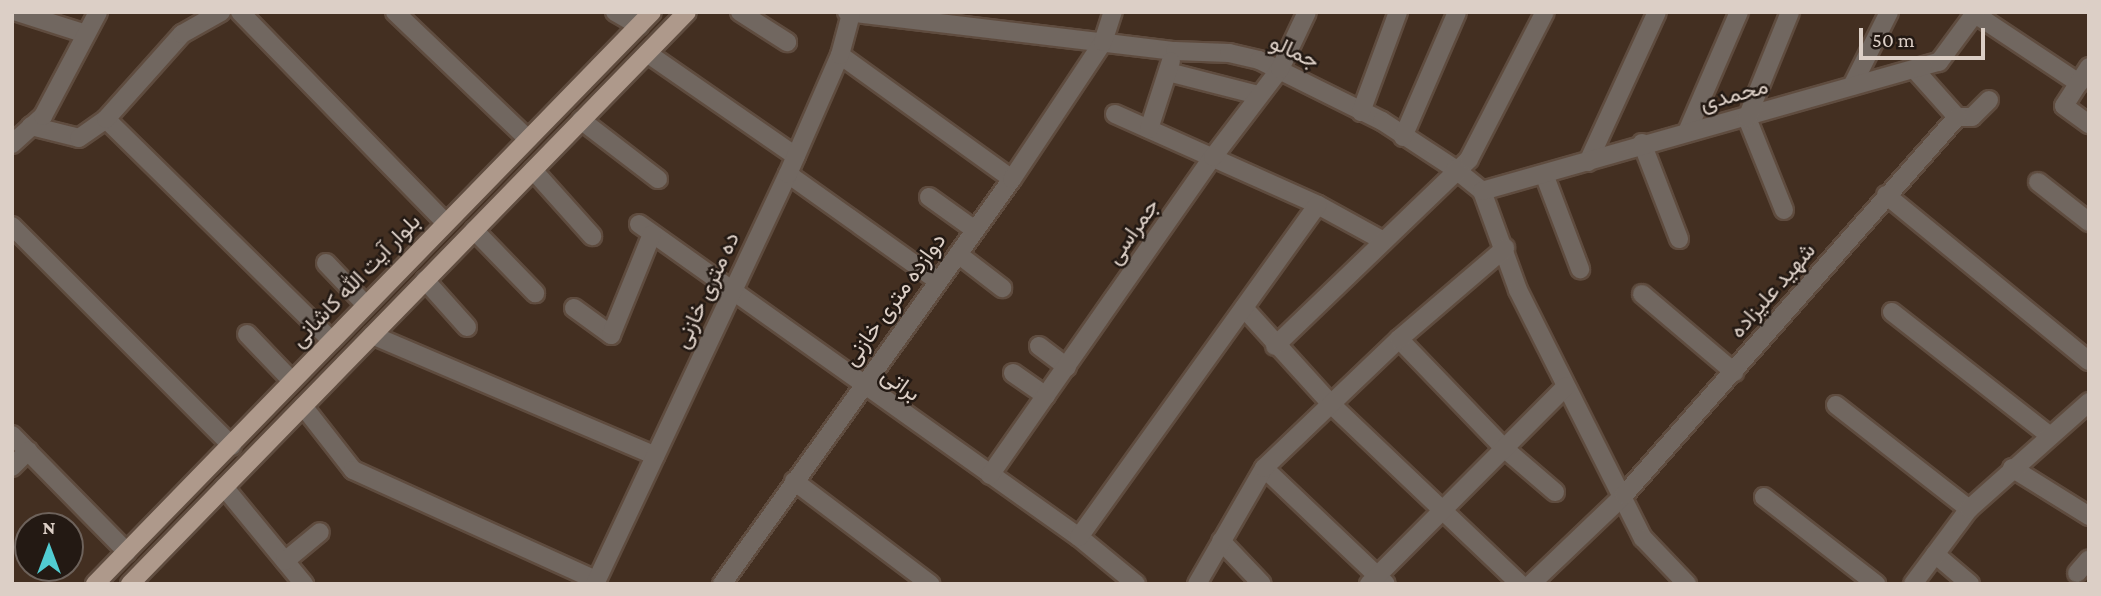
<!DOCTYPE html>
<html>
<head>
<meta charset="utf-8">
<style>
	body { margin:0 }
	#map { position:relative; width:2101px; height:596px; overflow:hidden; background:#432f21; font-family:"Crimson Pro",Vazirmatn,serif }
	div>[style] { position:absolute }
	.roads { filter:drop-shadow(2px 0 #5f4c3f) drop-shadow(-2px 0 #5f4c3f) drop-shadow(0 2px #5f4c3f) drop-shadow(0 -2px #5f4c3f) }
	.minor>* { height:18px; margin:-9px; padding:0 9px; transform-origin:9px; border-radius:9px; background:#716760 }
	.major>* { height:18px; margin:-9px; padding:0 9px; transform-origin:9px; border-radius:9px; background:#ae998b }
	span { translate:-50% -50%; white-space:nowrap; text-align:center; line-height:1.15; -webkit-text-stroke:5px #231913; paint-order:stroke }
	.street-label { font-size:23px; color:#dccfc6 }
	.frame { position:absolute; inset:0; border:14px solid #dccfc6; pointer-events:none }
	.north { position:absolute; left:14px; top:512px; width:70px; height:70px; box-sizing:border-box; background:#231913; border:2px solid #6d625b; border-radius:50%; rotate:0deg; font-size:19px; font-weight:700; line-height:28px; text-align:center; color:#dccfc6 }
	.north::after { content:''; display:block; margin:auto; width:24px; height:32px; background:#51ccd2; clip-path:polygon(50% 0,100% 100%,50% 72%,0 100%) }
	.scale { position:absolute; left:1859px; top:28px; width:126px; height:32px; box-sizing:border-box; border:4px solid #dccfc6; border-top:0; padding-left:9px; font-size:21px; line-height:24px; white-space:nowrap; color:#dccfc6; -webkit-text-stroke:5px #231913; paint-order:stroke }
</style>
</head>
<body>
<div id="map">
	<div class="roads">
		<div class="minor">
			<div style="left:17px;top:12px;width:72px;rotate:17.7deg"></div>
			<div style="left:240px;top:12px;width:293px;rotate:45.7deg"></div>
			<div style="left:395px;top:12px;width:182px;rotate:43.7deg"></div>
			<div style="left:615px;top:12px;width:28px;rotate:30deg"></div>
			<div style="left:740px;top:12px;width:56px;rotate:32.6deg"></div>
			<div style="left:847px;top:12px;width:330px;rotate:6.8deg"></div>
			<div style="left:1175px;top:51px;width:54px;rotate:2.1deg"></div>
			<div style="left:1229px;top:53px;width:31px;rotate:13deg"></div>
			<div style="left:1259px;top:60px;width:137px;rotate:26.4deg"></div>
			<div style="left:1382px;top:121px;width:87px;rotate:33.3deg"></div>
			<div style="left:1455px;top:169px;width:35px;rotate:39deg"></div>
			<div style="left:1482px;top:191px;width:105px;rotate:70deg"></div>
			<div style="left:1518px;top:290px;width:278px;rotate:63.3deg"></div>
			<div style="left:1643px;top:538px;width:64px;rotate:46.3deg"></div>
			<div style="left:1975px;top:14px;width:125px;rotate:33.6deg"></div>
			<div style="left:647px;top:53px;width:181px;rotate:34.7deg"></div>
			<div style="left:840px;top:55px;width:212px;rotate:35.8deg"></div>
			<div style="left:2089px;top:67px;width:46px;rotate:122.7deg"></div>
			<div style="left:2064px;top:106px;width:31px;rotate:36deg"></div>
			<div style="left:1915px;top:70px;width:63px;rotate:48.2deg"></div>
			<div style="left:1168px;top:72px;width:93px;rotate:14.3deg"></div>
			<div style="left:1852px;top:86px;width:83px;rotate:-63.4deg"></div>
			<div style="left:1361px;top:112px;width:107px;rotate:-69.7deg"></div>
			<div style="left:1115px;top:114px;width:222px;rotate:24.1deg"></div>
			<div style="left:1318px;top:205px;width:73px;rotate:28.7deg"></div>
			<div style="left:1957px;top:117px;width:15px"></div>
			<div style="left:1972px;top:117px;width:24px;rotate:-45deg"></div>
			<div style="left:106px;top:119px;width:315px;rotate:44.5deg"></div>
			<div style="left:581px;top:120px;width:97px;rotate:37.5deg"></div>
			<div style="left:31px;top:126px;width:49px;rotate:14deg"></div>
			<div style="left:79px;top:138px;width:33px;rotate:-35deg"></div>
			<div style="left:106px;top:119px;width:114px;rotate:-48.2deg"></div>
			<div style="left:182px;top:34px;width:45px;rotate:-29.4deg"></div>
			<div style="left:1149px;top:129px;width:71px;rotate:-72.1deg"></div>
			<div style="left:1687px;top:132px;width:131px;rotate:-66.6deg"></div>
			<div style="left:1403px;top:137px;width:136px;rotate:-66.6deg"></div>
			<div style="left:1642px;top:143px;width:103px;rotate:68.9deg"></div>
			<div style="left:12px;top:144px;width:42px;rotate:-42.1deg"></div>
			<div style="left:43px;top:116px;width:118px;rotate:-62.1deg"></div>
			<div style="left:1588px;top:162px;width:165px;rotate:-65.3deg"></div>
			<div style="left:533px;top:170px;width:89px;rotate:48.2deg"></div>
			<div style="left:788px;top:174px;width:184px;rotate:35.5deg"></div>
			<div style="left:1544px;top:174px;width:102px;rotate:69.2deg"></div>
			<div style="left:2038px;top:182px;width:65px;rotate:38.1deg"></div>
			<div style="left:1482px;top:191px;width:475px;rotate:-15.8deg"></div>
			<div style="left:1939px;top:62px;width:62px;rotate:-53.5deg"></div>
			<div style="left:1886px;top:195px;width:262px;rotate:39.3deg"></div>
			<div style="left:929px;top:197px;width:57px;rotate:35.7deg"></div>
			<div style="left:1784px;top:210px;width:99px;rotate:-111.9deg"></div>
			<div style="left:1747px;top:118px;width:114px;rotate:-67.9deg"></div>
			<div style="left:639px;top:224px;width:540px;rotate:35.43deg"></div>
			<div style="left:1079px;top:537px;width:74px;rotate:39.5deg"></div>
			<div style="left:12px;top:226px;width:311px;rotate:45deg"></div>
			<div style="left:474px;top:230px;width:88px;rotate:45.9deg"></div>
			<div style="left:958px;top:254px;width:56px;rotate:37.7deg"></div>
			<div style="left:326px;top:263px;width:55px;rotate:46.5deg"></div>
			<div style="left:425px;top:280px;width:63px;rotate:48.2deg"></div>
			<div style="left:1642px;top:294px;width:121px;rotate:40.3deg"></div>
			<div style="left:574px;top:308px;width:46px;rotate:36.1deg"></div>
			<div style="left:611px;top:335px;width:109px;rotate:-67.9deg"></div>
			<div style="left:1244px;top:308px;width:131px;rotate:47.8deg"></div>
			<div style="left:1332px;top:405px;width:260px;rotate:43.6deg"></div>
			<div style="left:1892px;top:312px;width:201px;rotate:38.1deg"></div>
			<div style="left:247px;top:334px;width:65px;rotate:46.2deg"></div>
			<div style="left:372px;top:335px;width:308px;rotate:23.1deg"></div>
			<div style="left:1399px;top:339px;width:153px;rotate:46.1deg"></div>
			<div style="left:1505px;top:449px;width:66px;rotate:40.7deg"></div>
			<div style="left:1039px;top:346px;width:35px;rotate:37deg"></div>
			<div style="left:1275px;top:346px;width:269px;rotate:-43.9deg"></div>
			<div style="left:1469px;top:159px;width:165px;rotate:-62.7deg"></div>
			<div style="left:1013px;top:373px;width:40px;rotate:34.9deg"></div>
			<div style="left:1836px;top:405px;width:169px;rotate:38deg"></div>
			<div style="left:303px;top:406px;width:81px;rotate:52deg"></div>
			<div style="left:353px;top:470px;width:267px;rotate:24.4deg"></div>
			<div style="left:12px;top:435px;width:164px;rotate:45.5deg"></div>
			<div style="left:12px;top:467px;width:23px;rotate:-45deg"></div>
			<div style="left:1264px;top:468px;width:168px;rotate:43.6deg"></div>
			<div style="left:2012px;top:468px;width:91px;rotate:31.9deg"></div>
			<div style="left:990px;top:475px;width:388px;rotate:-55deg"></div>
			<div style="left:1213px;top:157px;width:111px;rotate:-52.7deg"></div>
			<div style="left:1280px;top:69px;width:63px;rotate:-64.7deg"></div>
			<div style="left:794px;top:481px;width:171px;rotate:37.1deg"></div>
			<div style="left:224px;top:487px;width:126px;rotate:50.5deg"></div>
			<div style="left:1764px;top:497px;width:142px;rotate:37.8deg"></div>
			<div style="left:1079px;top:537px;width:409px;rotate:-54.3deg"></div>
			<div style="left:1221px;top:541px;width:59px;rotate:46.4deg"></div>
			<div style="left:1935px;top:554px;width:46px;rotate:40.6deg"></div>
			<div style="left:285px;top:561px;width:45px;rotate:-39.6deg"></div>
			<div style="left:2077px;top:573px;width:18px;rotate:-49deg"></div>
			<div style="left:595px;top:584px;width:453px;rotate:-64.8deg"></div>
			<div style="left:788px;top:174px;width:130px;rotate:-66.4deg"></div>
			<div style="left:840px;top:55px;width:42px;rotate:-75deg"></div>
			<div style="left:722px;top:584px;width:498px;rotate:-54.4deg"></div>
			<div style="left:1012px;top:179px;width:164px;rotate:-56.4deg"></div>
			<div style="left:1103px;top:42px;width:32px;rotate:-72deg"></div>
			<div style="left:1197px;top:584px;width:134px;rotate:-60deg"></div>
			<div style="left:1264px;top:468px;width:187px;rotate:-43.7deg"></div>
			<div style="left:1399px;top:339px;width:140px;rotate:-40.6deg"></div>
			<div style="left:1369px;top:584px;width:279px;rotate:-45.1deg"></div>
			<div style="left:1531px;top:584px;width:129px;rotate:-43.7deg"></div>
			<div style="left:1624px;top:495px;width:504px;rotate:-48.62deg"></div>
			<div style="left:1913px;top:584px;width:94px;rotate:-53.3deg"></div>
			<div style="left:1969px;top:509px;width:161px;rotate:-41.7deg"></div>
		</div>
		<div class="major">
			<div style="left:95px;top:584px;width:798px;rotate:-45.76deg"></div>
			<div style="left:130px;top:584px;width:798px;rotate:-45.76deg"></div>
		</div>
	</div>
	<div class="street-label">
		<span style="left:1295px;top:51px;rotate:25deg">جمالو</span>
		<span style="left:1734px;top:94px;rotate:-15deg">محمدی</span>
		<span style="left:1132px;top:231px;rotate:-55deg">جمراسی</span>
		<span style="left:355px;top:280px;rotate:-46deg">بلوار آیت الله کاشانی</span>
		<span style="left:706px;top:290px;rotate:-65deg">ده متری خازنی</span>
		<span style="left:1772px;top:290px;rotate:-49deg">شهید علیزاده</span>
		<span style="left:894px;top:299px;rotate:-54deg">دوازده متری خازنی</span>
		<span style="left:901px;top:384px;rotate:35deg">براتی</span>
	</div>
	<div class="frame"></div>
	<div class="north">N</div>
	<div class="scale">50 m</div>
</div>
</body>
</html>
